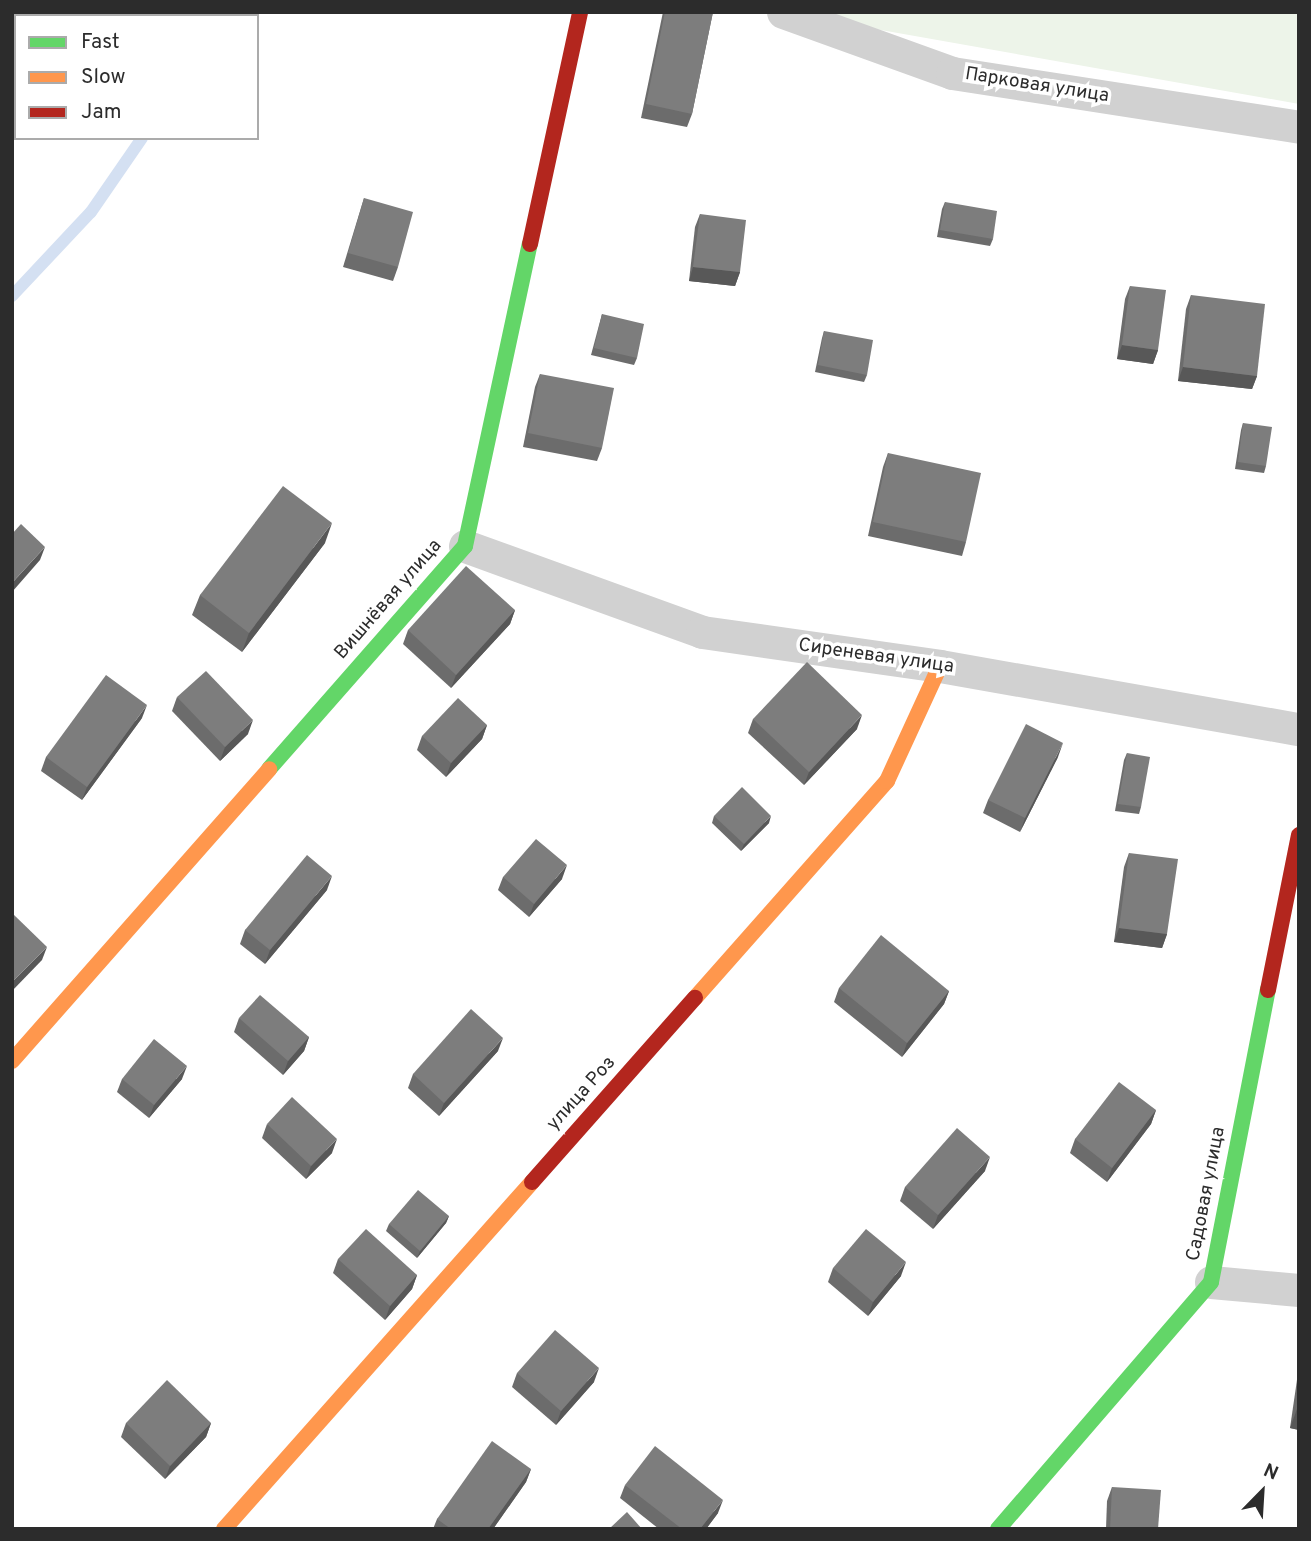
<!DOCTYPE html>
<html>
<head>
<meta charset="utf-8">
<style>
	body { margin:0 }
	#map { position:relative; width:1311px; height:1541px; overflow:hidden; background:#fff; font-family:Overpass,sans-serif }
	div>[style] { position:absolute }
	.green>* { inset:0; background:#edf4e9 }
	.stream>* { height:12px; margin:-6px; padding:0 6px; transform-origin:6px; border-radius:6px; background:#d4e0f2 }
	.street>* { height:33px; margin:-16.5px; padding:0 16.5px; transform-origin:16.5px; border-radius:16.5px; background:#d1d1d1 }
	.fast>* { height:16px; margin:-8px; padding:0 8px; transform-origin:8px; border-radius:8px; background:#63d668 }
	.slow>* { height:16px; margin:-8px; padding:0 8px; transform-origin:8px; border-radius:8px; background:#ff974d }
	.jam>* { height:16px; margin:-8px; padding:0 8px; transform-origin:8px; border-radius:8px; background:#b3261e }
	.wall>* { inset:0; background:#6c6c6c }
	.shaded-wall>* { inset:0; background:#585858 }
	.building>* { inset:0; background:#7d7d7d }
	span { translate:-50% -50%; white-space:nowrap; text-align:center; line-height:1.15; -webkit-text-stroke:7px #fff; paint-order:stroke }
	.street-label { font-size:19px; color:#2c2c2c }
	.frame { position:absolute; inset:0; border:14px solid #2c2c2c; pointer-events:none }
	.legend { position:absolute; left:14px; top:14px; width:245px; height:126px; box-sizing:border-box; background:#fff; border:2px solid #ababab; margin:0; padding:9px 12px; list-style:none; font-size:21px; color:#2c2c2c }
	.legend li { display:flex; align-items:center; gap:14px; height:35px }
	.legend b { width:35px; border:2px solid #ababab }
	.north { position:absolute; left:1227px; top:1457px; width:70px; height:70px; -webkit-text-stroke:5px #fff; paint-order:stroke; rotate:24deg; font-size:19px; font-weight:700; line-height:28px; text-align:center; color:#2c2c2c }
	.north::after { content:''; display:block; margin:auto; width:24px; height:32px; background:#2c2c2c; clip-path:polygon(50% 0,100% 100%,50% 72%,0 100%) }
</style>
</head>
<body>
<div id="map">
	<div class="green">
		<div style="clip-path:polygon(779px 12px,1299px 12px,1299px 104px)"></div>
	</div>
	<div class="stream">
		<div style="left:12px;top:296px;width:115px;rotate:-46.8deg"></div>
		<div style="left:91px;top:212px;width:90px;rotate:-55.4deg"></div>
	</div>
	<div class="street">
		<div style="left:783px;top:12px;width:180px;rotate:19.8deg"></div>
		<div style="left:952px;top:73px;width:351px;rotate:8.8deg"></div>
		<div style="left:465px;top:546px;width:252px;rotate:19.9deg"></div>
		<div style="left:702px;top:632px;width:240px;rotate:8.1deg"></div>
		<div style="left:940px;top:666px;width:364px;rotate:10deg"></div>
		<div style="left:1211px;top:1282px;width:88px;rotate:5.2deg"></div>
	</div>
	<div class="fast">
		<div style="left:269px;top:769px;width:297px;rotate:-48.7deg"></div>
		<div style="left:465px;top:546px;width:309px;rotate:-77.9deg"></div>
		<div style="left:998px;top:1529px;width:326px;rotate:-49.2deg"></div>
		<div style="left:1211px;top:1282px;width:298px;rotate:-79deg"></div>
	</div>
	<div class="slow">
		<div style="left:695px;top:998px;width:290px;rotate:-48.5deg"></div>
		<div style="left:887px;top:781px;width:127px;rotate:-65.3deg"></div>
		<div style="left:12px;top:1061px;width:389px;rotate:-48.6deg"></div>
		<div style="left:224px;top:1529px;width:464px;rotate:-48.4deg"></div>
	</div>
	<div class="jam">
		<div style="left:530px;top:244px;width:237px;rotate:-77.8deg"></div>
		<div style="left:1268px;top:990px;width:158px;rotate:-78.7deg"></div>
		<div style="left:532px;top:1182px;width:246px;rotate:-48.5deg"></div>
	</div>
	<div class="wall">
		<div style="clip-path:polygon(663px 12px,713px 12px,692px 114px,687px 127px,641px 118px)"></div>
		<div style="clip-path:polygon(364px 198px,398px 267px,393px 281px,343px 267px)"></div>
		<div style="clip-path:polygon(945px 202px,993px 239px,990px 246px,937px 237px,942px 209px)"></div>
		<div style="clip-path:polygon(700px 214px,740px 272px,735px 286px,689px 281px,695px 227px)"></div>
		<div style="clip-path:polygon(1130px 286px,1158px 350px,1153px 364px,1117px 359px,1125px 299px)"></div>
		<div style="clip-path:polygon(1191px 295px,1257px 376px,1252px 389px,1178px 381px,1186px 309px)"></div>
		<div style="clip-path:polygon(602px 314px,637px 358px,634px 365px,591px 355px)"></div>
		<div style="clip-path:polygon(824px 331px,867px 375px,864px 382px,815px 372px,822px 338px)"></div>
		<div style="clip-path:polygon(540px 374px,602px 448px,597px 461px,523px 447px,535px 387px)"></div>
		<div style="clip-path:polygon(1243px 423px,1266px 466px,1264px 473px,1235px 469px,1241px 430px)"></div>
		<div style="clip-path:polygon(888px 453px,966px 542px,962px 556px,868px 536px,883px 467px)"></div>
		<div style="clip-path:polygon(325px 543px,242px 652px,192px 615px,200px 595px)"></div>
		<div style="clip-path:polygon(515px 610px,510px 624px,451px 688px,403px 644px,408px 630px)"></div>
		<div style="clip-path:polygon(177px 697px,248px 734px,220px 761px,172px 711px)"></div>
		<div style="clip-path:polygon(142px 718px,82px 800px,41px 771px,46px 757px)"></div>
		<div style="clip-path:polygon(753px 719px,857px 729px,804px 785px,748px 733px)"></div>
		<div style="clip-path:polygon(487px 725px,482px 739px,446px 777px,417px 750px,422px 736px)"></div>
		<div style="clip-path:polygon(1127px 753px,1141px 807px,1139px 814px,1115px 811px,1124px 760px)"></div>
		<div style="clip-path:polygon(1058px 757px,1020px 832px,983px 813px,988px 800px)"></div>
		<div style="clip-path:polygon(714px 816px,769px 823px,741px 851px,712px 823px)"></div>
		<div style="clip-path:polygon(1129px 853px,1167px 934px,1162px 948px,1114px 942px,1124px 867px)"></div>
		<div style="clip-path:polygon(503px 877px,562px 879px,529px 917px,498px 890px)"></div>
		<div style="clip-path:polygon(327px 890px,265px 964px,240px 944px,245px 930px)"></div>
		<div style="clip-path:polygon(839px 988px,949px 991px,944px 1004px,902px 1057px,834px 1002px)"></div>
		<div style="clip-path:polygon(239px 1018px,309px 1037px,304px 1051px,283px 1075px,234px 1032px)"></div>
		<div style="clip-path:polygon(498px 1051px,439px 1116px,408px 1088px,413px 1074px)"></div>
		<div style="clip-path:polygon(122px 1079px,182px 1079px,149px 1118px,117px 1092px)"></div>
		<div style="clip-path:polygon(1156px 1110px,1151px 1124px,1107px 1182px,1070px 1153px,1075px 1139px)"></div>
		<div style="clip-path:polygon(267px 1124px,332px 1153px,306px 1179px,262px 1138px)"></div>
		<div style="clip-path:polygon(985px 1171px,933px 1229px,900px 1201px,905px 1187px)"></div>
		<div style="clip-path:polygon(449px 1216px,446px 1223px,417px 1258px,386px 1231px,389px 1224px)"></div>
		<div style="clip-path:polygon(338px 1259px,417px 1275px,412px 1289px,385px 1320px,333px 1273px)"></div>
		<div style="clip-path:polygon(833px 1268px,901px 1276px,868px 1316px,828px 1282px)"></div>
		<div style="clip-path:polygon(1299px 1366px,1299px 1430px,1290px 1428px)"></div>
		<div style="clip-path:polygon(517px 1373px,594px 1382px,556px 1425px,512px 1387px)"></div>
		<div style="clip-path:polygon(126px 1423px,211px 1423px,206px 1437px,165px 1479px,121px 1437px)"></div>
		<div style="clip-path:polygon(531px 1469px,526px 1482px,493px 1529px,433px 1529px,437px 1519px)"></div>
		<div style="clip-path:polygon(625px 1485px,718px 1513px,706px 1529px,659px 1529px,620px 1498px)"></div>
		<div style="clip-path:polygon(1112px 1487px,1158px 1529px,1106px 1529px,1107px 1501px)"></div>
	</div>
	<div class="shaded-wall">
		<div style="clip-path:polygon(693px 267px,740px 272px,735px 286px,689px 281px)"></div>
		<div style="clip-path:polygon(1122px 345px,1158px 350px,1153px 364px,1117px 359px)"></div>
		<div style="clip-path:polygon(1183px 367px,1257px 376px,1252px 389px,1178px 381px)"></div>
		<div style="clip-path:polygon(332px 523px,325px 543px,242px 652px,249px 633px)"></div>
		<div style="clip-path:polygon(45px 547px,40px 560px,12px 592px,12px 583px)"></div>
		<div style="clip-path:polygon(515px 610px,510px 624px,451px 688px,456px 675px)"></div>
		<div style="clip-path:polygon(147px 705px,142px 718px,82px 800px,87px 787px)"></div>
		<div style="clip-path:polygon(862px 715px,857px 729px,804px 785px,809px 772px)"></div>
		<div style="clip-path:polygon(253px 720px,248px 734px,220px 761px,225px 747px)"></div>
		<div style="clip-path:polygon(487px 725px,482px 739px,446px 777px,451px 763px)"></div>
		<div style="clip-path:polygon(1063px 743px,1058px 757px,1020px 832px,1025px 818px)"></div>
		<div style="clip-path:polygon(771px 816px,769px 823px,741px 851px,744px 844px)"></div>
		<div style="clip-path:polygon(567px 865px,562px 879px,529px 917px,534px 904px)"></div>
		<div style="clip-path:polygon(332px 876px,327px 890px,265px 964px,270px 950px)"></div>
		<div style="clip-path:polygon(1119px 928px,1167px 934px,1162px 948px,1114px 942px)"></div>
		<div style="clip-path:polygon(47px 947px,42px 960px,12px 991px,12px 982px)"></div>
		<div style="clip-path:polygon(949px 991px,944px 1004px,902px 1057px,907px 1043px)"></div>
		<div style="clip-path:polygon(309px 1037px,304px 1051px,283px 1075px,288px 1061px)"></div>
		<div style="clip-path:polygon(503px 1038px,498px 1051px,439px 1116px,444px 1103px)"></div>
		<div style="clip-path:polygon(187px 1066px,182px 1079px,149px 1118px,154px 1105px)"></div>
		<div style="clip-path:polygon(1156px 1110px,1151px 1124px,1107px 1182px,1112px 1168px)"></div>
		<div style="clip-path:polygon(337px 1139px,332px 1153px,306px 1179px,311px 1166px)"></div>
		<div style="clip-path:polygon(990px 1157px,985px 1171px,933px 1229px,938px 1215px)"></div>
		<div style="clip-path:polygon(449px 1216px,446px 1223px,417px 1258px,420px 1251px)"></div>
		<div style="clip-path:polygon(906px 1262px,901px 1276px,868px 1316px,873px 1302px)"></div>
		<div style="clip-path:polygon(417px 1275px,412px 1289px,385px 1320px,390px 1306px)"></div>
		<div style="clip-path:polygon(599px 1368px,594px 1382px,556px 1425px,561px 1411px)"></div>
		<div style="clip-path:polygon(1297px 1409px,1299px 1409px,1299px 1430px,1290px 1428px)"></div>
		<div style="clip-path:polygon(211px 1423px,206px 1437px,165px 1479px,170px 1466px)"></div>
		<div style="clip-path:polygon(531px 1469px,526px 1482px,493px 1529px,488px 1529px)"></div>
		<div style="clip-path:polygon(723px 1500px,718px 1513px,706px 1529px,700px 1529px)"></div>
	</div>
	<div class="building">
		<div style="clip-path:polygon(665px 12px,713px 12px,692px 114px,646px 104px)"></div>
		<div style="clip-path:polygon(364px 198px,413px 212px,398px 267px,348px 253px)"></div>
		<div style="clip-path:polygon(945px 202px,997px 211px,993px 239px,940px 230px)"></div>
		<div style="clip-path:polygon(700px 214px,746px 220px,740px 272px,693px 267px)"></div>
		<div style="clip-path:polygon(1130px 286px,1166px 290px,1158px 350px,1122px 345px)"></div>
		<div style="clip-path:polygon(1191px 295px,1265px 304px,1257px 376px,1183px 367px)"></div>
		<div style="clip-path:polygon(602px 314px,644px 324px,637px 358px,594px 348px)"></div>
		<div style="clip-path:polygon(824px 331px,873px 340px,867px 375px,818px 365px)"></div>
		<div style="clip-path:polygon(540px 374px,614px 388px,602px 448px,528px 433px)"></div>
		<div style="clip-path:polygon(1243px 423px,1272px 427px,1266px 466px,1238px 462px)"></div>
		<div style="clip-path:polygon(888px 453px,981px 473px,966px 542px,873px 522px)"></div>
		<div style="clip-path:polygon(283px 486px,332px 523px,249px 633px,200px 595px)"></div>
		<div style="clip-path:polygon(21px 524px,45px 547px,12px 583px,12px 534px)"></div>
		<div style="clip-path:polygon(466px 566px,515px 610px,456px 675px,408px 630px)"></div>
		<div style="clip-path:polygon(807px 662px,862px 715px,809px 772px,753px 719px)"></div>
		<div style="clip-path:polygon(206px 671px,253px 720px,225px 747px,177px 697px)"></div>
		<div style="clip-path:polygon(106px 675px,147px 705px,87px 787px,46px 757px)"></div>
		<div style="clip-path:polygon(458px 698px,487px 725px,451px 763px,422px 736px)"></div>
		<div style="clip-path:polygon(1026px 724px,1063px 743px,1025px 818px,988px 800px)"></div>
		<div style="clip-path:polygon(1127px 753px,1150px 757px,1141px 807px,1118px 804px)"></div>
		<div style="clip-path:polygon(742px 787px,771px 816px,744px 844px,714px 816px)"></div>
		<div style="clip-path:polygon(536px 839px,567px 865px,534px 904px,503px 877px)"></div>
		<div style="clip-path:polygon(1129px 853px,1178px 859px,1167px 934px,1119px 928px)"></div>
		<div style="clip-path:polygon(307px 855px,332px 876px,270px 950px,245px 930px)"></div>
		<div style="clip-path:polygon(12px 913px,47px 947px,12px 982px)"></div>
		<div style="clip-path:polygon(881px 935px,949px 991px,907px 1043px,839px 988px)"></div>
		<div style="clip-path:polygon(260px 995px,309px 1037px,288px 1061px,239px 1018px)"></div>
		<div style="clip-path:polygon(471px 1009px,503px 1038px,444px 1103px,413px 1074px)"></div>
		<div style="clip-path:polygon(154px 1039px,187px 1066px,154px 1105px,122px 1079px)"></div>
		<div style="clip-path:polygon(1119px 1082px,1156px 1110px,1112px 1168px,1075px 1139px)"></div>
		<div style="clip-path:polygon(292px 1097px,337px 1139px,311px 1166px,267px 1124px)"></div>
		<div style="clip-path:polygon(957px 1128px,990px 1157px,938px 1215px,905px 1187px)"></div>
		<div style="clip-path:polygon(418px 1190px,449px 1216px,420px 1251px,389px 1224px)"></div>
		<div style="clip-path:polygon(366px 1229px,417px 1275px,390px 1306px,338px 1259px)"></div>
		<div style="clip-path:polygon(866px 1229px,906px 1262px,873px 1302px,833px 1268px)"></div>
		<div style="clip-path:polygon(555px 1330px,599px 1368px,561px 1411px,517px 1373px)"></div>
		<div style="clip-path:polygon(167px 1380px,211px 1423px,170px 1466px,126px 1423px)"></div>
		<div style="clip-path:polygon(492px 1441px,531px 1469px,488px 1529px,451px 1529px,437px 1519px)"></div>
		<div style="clip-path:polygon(655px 1446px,723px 1500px,700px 1529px,682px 1529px,625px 1485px)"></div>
		<div style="clip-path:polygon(1112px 1487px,1161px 1490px,1158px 1529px,1110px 1529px)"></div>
		<div style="clip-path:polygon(627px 1512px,642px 1529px,609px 1529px)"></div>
	</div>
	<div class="street-label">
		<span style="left:1037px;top:86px;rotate:9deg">Парковая улица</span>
		<span style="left:389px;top:600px;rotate:-49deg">Вишнёвая улица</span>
		<span style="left:876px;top:657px;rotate:8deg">Сиреневая улица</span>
		<span style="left:582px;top:1094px;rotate:-48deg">улица Роз</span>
		<span style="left:1207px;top:1194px;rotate:-79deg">Садовая улица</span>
	</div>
	<div class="frame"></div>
	<ul class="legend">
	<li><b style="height:9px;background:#63d668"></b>Fast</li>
	<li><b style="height:9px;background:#ff974d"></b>Slow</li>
	<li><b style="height:9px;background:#b3261e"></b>Jam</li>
	</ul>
	<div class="north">N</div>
</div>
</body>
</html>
